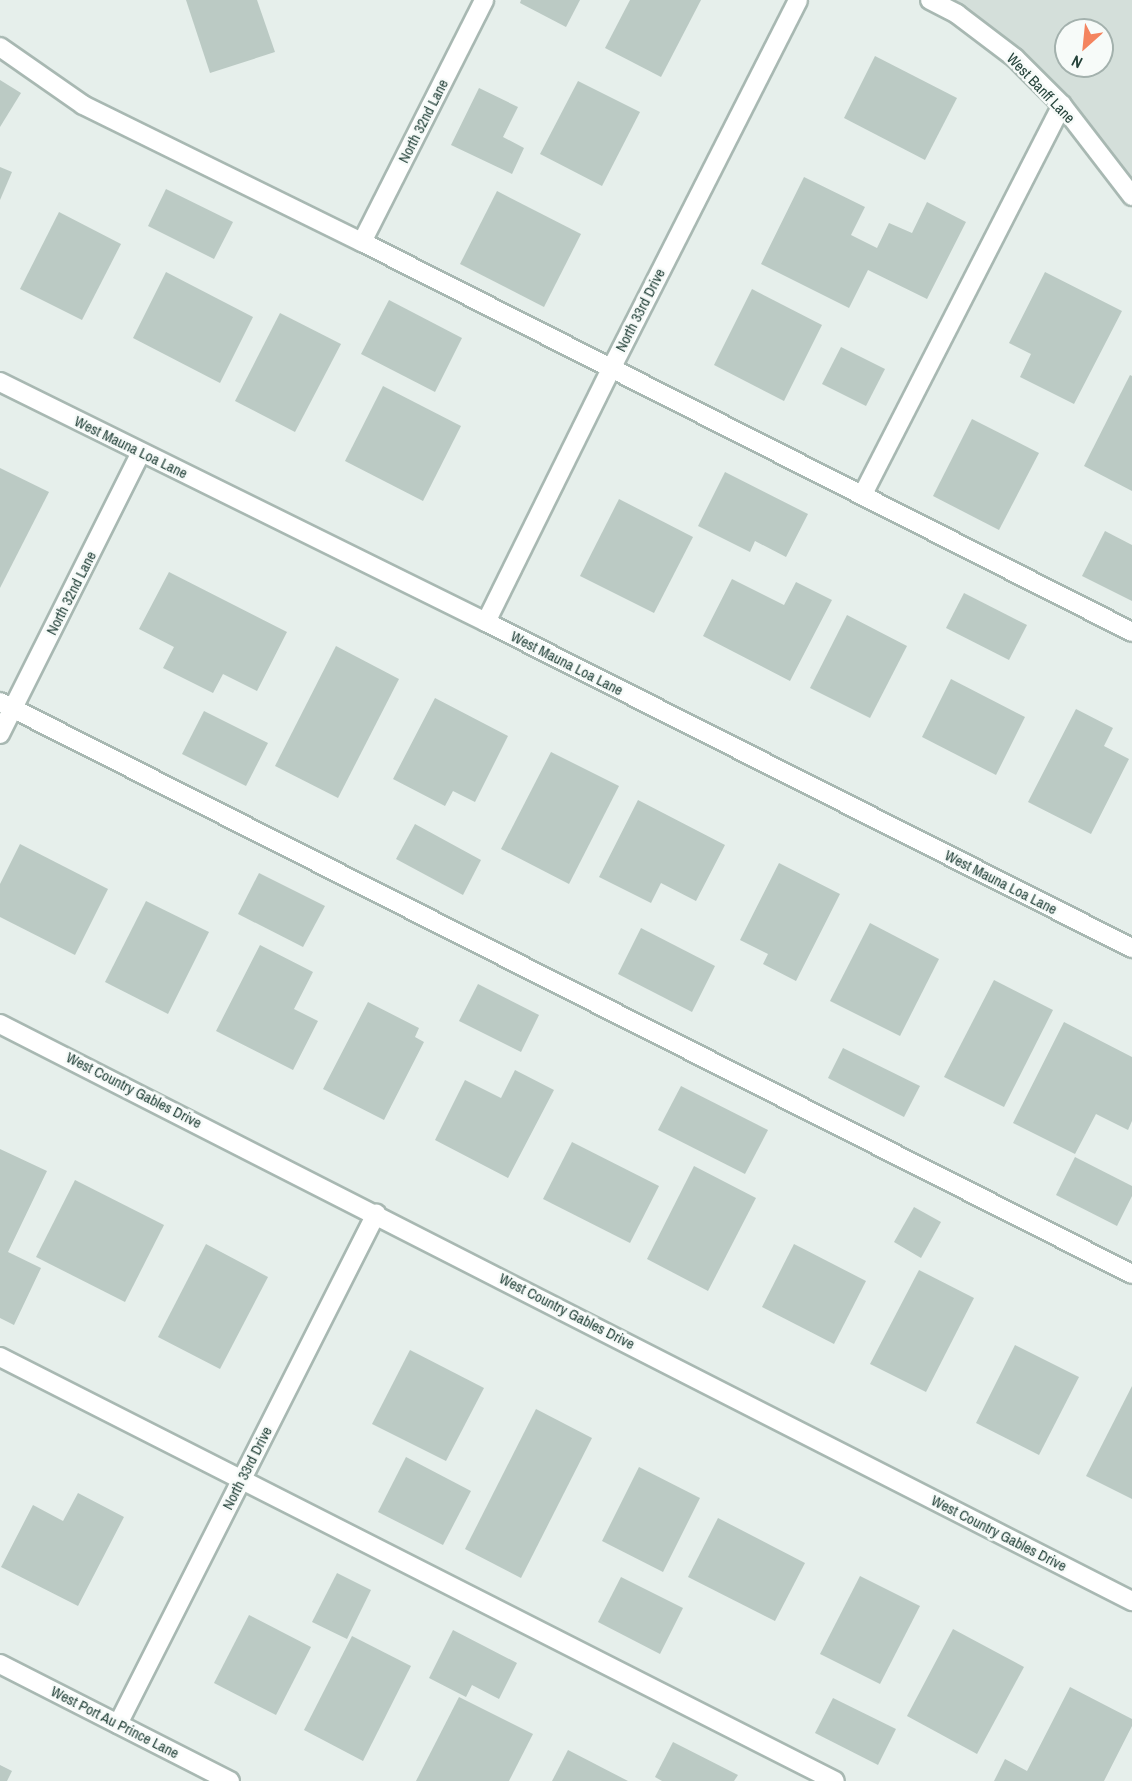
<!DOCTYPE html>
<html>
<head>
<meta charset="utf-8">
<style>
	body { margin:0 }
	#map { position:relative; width:1132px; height:1781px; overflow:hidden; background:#e6efeb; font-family:"Archivo Narrow",sans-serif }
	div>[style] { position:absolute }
	.built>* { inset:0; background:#d4dfda }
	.building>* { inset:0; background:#bbcac4 }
	.roads { filter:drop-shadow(2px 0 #a8b8b2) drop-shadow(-2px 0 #a8b8b2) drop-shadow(0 2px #a8b8b2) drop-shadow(0 -2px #a8b8b2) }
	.service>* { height:18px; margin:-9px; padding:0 9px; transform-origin:9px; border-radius:9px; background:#fff }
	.minor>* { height:18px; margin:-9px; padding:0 9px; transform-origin:9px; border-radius:9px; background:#fff }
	span { translate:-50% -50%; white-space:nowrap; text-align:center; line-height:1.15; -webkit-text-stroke:5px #f7fbf9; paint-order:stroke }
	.street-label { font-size:15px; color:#24423a }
	.north { position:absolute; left:1054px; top:18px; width:60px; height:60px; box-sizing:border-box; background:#f7fbf9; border:2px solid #a3b1ad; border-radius:50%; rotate:207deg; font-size:16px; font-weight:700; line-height:24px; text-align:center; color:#24423a }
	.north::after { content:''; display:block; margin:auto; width:21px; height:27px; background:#f4845f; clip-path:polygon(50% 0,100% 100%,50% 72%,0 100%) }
</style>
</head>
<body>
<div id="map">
	<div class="built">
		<div style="clip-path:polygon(evenodd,930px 0,1132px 0,1132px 196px,1062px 105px,930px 0,1066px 30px,1102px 30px,1102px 66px,1066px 66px,1066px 30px)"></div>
	</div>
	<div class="building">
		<div style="clip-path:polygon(186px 0,257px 0,275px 52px,210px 73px)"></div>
		<div style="clip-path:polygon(521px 0,580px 0,566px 27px,520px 3px)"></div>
		<div style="clip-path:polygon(630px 0,701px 0,661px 77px,605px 48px)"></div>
		<div style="clip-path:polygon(875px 56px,957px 98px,925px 160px,844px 118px)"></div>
		<div style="clip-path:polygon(0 80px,21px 93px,0 127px)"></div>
		<div style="clip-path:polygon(578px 81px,640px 112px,602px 186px,540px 154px)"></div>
		<div style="clip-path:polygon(479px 88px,518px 107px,503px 137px,524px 148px,512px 174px,451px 145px)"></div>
		<div style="clip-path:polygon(0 167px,12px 172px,0 200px)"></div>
		<div style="clip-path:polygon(804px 177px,865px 207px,851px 235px,877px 248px,889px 223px,912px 233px,927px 202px,966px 222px,927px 299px,868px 270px,849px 308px,761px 264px)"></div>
		<div style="clip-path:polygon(166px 189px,233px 222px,214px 259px,148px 226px)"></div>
		<div style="clip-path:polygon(497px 191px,581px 234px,544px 307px,460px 264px)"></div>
		<div style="clip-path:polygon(59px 212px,121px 244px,82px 320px,20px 289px)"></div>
		<div style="clip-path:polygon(166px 272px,253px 317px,220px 383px,133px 338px)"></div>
		<div style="clip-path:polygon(1045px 272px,1122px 311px,1074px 404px,1020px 377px,1031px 354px,1009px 343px)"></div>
		<div style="clip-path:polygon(752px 289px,822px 325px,784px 401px,714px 365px)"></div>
		<div style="clip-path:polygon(389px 300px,462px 338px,435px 392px,361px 354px)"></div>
		<div style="clip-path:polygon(280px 313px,341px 344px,295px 432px,235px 401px)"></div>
		<div style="clip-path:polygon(841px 347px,885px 369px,866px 406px,822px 384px)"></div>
		<div style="clip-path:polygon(1130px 375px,1132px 376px,1132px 491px,1084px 466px)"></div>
		<div style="clip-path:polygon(383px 386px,461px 426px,423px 501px,345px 461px)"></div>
		<div style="clip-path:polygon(972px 419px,1039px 453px,999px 530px,933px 496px)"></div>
		<div style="clip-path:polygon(0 468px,49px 492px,0 588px)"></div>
		<div style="clip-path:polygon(725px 472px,808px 514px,786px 557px,755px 541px,750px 552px,698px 526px)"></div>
		<div style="clip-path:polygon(619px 499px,693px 537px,654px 613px,580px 576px)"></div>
		<div style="clip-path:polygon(1105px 531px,1132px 545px,1132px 601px,1082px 576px)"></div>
		<div style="clip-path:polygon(169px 572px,287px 632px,257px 691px,223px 674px,213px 693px,163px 668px,174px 647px,139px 629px)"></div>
		<div style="clip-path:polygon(732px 579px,784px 605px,796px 582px,832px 600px,790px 681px,703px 636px)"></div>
		<div style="clip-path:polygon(964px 593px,1027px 625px,1009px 660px,946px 628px)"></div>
		<div style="clip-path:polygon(847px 615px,907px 646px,870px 718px,810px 688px)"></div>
		<div style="clip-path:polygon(336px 646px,399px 679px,338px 798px,275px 766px)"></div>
		<div style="clip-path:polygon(951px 679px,1025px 717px,996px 775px,922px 737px)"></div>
		<div style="clip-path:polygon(435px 698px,508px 736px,475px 802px,453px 791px,445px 806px,393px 779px)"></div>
		<div style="clip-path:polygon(1076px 709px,1113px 728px,1104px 746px,1129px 759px,1091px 834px,1028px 802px)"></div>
		<div style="clip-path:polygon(204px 711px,268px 743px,246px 786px,182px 754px)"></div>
		<div style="clip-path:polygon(551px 752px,619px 786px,569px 884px,501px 849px)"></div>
		<div style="clip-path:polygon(638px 800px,725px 845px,696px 901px,661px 883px,651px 903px,599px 877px)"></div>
		<div style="clip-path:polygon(415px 824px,481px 860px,463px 895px,396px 859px)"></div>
		<div style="clip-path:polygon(20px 844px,108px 889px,75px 955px,0 917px,0 884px)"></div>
		<div style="clip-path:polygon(779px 863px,840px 894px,796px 981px,763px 964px,768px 954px,740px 940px)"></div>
		<div style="clip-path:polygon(259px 873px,325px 906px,303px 947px,238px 914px)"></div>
		<div style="clip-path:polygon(146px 901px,209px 932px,168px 1014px,105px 982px)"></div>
		<div style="clip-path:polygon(870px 923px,939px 959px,900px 1036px,830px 1001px)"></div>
		<div style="clip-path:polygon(641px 928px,715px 966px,692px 1012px,618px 974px)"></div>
		<div style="clip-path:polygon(260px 945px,313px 972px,294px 1009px,318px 1021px,293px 1070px,216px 1031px)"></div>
		<div style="clip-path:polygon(994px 980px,1053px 1010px,1004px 1107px,944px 1077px)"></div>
		<div style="clip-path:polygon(478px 984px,539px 1015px,521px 1052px,459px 1021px)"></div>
		<div style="clip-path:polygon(368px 1002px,419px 1028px,415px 1037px,424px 1042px,384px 1120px,323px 1089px)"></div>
		<div style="clip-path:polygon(1064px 1022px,1132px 1057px,1132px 1121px,1128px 1130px,1096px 1114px,1075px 1154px,1013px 1123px)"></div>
		<div style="clip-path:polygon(843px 1048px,920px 1086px,904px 1117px,828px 1078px)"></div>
		<div style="clip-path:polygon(515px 1070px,554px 1090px,508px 1178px,435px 1140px,465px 1080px,501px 1098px)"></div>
		<div style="clip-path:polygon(681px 1086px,768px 1130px,745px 1174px,658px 1130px)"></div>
		<div style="clip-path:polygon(572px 1142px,659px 1186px,630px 1243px,543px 1199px)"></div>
		<div style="clip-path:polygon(0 1149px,47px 1171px,8px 1252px,41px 1268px,14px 1325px,0 1318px)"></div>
		<div style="clip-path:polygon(1075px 1157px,1132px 1186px,1132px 1196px,1117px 1226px,1056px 1195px)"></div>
		<div style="clip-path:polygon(694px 1166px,756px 1198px,708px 1291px,647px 1259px)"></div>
		<div style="clip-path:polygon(75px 1180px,164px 1225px,125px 1302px,36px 1257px)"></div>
		<div style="clip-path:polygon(914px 1207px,941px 1222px,921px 1258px,894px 1242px)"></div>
		<div style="clip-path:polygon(206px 1244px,268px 1277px,220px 1369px,158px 1337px)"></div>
		<div style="clip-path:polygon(794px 1244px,866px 1281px,834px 1344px,762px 1307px)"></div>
		<div style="clip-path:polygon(919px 1270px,974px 1298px,926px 1392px,870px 1364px)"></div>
		<div style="clip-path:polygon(1015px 1345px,1079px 1377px,1039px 1455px,976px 1423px)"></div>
		<div style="clip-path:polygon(410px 1350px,484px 1388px,446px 1461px,372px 1424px)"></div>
		<div style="clip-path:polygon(1132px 1386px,1132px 1499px,1086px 1476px)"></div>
		<div style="clip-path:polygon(536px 1409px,592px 1438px,521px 1578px,465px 1549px)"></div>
		<div style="clip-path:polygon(406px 1457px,471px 1491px,443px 1545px,378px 1512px)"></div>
		<div style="clip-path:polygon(639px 1467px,700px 1498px,663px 1572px,602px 1541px)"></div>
		<div style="clip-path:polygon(78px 1493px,124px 1517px,78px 1606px,1px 1567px,33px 1505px,63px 1521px)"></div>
		<div style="clip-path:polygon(718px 1518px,805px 1563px,775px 1621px,688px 1577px)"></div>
		<div style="clip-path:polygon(337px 1573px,371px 1590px,347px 1639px,312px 1622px)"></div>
		<div style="clip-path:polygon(860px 1576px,920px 1606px,880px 1684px,820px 1654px)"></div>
		<div style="clip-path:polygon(621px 1577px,683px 1608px,660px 1654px,598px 1622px)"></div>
		<div style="clip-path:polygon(249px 1615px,311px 1647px,276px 1715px,214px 1683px)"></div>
		<div style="clip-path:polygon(953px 1629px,1024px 1667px,977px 1754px,907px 1716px)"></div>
		<div style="clip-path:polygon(453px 1630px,517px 1663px,499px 1699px,472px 1685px,466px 1697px,429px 1678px)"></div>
		<div style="clip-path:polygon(352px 1636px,411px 1666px,363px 1761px,304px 1730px)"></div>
		<div style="clip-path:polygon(1070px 1687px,1132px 1719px,1132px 1726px,1104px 1781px,994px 1781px,1005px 1759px,1027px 1771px)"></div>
		<div style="clip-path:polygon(459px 1697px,533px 1734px,509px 1781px,416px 1781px)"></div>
		<div style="clip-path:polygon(833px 1698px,896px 1729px,878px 1765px,815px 1733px)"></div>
		<div style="clip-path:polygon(673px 1742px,738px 1775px,734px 1781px,662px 1781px,655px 1777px)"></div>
		<div style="clip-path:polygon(568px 1750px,628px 1781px,552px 1781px)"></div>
		<div style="clip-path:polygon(0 1765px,12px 1771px,7px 1781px,0 1781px)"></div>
	</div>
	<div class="roads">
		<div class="service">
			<div style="left:0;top:47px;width:101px;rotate:34.9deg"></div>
			<div style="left:83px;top:105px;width:311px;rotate:26.2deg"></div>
			<div style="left:362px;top:242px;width:863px;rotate:26.86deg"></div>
			<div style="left:863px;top:494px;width:437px;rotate:-62.9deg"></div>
			<div style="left:0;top:702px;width:1268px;rotate:26.81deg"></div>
			<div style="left:0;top:1357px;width:936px;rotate:26.92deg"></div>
		</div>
		<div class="minor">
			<div style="left:930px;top:0;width:30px;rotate:27deg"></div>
			<div style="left:957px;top:14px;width:73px;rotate:37.2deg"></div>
			<div style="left:1015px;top:58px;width:66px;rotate:45deg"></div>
			<div style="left:1062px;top:105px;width:115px;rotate:52.4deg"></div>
			<div style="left:362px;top:242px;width:271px;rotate:-63.2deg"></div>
			<div style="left:0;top:382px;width:542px;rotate:26.28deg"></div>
			<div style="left:486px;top:622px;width:724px;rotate:26.78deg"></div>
			<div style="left:486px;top:622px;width:284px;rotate:-63.7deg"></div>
			<div style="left:612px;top:367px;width:411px;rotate:-63.1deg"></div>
			<div style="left:0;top:734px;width:315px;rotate:-63.4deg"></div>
			<div style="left:0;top:1024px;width:1271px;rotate:27.01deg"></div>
			<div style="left:0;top:1664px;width:258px;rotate:27deg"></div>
			<div style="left:118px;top:1724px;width:572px;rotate:-63.17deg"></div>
		</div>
	</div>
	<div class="street-label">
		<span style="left:1041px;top:88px;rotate:46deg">West Banff Lane</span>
		<span style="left:423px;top:121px;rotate:-63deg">North 32nd Lane</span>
		<span style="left:640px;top:310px;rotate:-63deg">North 33rd Drive</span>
		<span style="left:131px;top:447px;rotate:26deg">West Mauna Loa Lane</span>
		<span style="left:71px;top:593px;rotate:-63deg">North 32nd Lane</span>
		<span style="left:567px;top:663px;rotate:27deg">West Mauna Loa Lane</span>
		<span style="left:1001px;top:882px;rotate:27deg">West Mauna Loa Lane</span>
		<span style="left:134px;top:1090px;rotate:27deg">West Country Gables Drive</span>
		<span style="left:567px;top:1311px;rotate:27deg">West Country Gables Drive</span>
		<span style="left:247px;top:1468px;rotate:-63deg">North 33rd Drive</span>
		<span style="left:999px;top:1533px;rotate:27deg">West Country Gables Drive</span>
		<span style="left:115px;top:1722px;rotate:27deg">West Port Au Prince Lane</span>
	</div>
	<div class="north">N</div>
</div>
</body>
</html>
